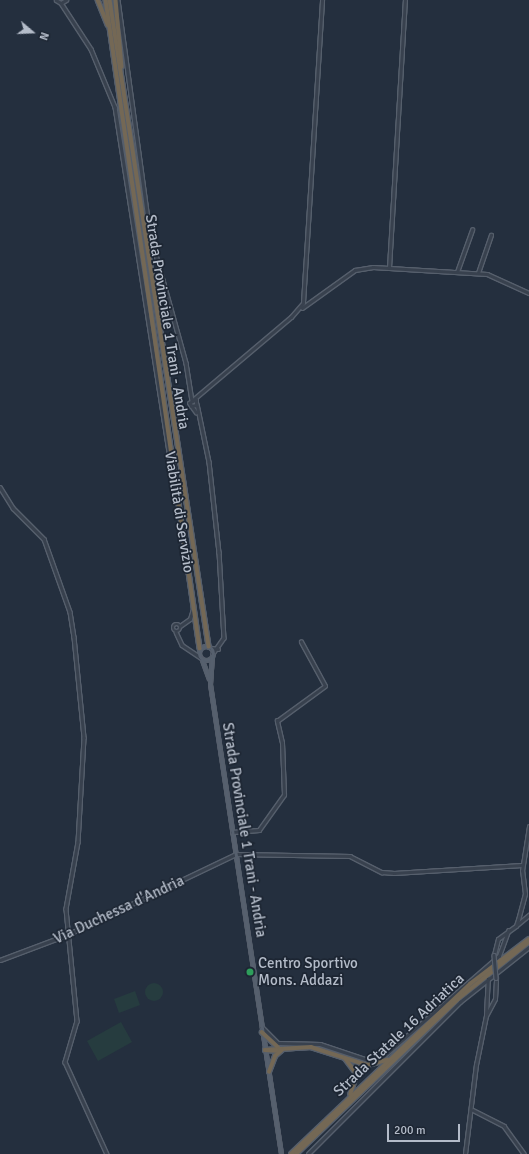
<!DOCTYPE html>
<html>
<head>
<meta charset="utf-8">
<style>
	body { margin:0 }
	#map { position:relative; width:529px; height:1154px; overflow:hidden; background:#242f3e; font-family:Signika,sans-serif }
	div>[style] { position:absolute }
	.green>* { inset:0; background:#263c3f }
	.round { border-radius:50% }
	.roads { filter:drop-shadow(1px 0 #565f6c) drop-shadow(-1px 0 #565f6c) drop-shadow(0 1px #565f6c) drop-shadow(0 -1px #565f6c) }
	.minor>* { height:2.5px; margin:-1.25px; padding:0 1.25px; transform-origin:1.25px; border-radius:1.25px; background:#38414e }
	.minor>.ring { margin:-1.25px; padding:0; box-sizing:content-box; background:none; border:2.5px solid #38414e; border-radius:50% }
	.major>* { height:3px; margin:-1.5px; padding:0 1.5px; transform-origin:1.5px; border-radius:1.5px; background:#56606e }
	.major>.ring { margin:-1.5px; padding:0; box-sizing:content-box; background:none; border:3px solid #56606e; border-radius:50% }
	.highway>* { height:3.5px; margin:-1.75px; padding:0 1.75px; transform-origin:1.75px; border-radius:1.75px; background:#746855 }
	.bridges { filter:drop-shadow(1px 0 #565f6c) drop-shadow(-1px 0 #565f6c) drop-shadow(0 1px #565f6c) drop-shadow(0 -1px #565f6c) }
	.minor-bridge>* { height:2.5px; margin:-1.25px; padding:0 1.25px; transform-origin:1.25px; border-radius:1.25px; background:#38414e }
	.dots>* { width:11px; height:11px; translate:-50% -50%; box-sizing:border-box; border:2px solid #1d2633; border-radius:50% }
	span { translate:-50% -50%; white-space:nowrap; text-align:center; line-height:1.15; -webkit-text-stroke:3.5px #1d2633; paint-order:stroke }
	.street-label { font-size:15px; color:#b4bcc9 }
	.poi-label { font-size:15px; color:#b4bcc9 }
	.left { translate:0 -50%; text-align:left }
	.north { position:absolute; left:12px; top:12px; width:40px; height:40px; -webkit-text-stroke:3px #1d2633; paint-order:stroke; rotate:109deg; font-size:11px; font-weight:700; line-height:16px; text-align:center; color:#b4bcc9 }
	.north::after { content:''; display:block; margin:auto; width:14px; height:18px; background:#b4bcc9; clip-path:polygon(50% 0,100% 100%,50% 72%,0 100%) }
	.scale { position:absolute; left:387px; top:1124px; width:73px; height:18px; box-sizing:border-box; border:2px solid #b4bcc9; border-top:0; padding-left:5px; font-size:12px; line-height:14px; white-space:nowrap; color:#b4bcc9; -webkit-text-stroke:3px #1d2633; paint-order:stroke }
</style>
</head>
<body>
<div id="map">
	<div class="green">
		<div class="round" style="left:145px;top:983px;width:18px;height:18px"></div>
		<div style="clip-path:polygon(135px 991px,140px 1005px,119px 1013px,114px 999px)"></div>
		<div style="clip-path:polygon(121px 1022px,132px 1042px,98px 1061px,87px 1041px)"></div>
	</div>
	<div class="roads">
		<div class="minor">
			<div style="left:56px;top:0;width:6px;rotate:31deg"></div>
			<div style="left:61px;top:3px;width:6px;rotate:-31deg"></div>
			<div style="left:118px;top:0;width:235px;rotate:82.2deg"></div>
			<div style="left:150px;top:233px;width:135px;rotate:74.5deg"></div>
			<div style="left:186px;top:363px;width:37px;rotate:81deg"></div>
			<div style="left:61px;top:3px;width:55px;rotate:56.9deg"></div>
			<div style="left:91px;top:49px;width:63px;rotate:67.5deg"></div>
			<div style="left:115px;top:107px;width:395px;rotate:81.1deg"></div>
			<div style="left:389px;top:268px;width:268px;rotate:-86.6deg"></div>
			<div style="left:457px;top:272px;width:45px;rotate:-70.3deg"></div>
			<div style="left:478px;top:273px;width:40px;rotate:-71.1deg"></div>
			<div style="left:302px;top:308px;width:65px;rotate:-35.6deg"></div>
			<div style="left:355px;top:270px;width:18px;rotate:-9deg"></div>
			<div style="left:373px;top:267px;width:114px;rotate:3.5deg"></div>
			<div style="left:487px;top:274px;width:46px;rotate:24.3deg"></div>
			<div style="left:194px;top:399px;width:127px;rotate:-40.2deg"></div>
			<div style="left:291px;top:317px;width:18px;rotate:-49deg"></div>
			<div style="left:303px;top:303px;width:304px;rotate:-86.4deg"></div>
			<div style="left:197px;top:404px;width:59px;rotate:78.3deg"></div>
			<div style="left:209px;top:462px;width:91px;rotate:83.7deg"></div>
			<div style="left:219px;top:552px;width:86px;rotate:86.7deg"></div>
			<div style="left:224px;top:638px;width:19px;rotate:125deg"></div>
			<div style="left:191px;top:406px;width:5px;rotate:-11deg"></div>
			<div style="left:196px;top:405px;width:5px;rotate:-90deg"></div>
			<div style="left:196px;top:400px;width:7px;rotate:153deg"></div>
			<div style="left:190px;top:403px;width:2px;rotate:63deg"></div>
			<div style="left:191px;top:405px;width:9px;rotate:54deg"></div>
			<div style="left:0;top:487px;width:25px;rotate:58deg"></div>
			<div style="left:13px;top:508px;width:44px;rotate:45deg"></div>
			<div style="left:44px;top:539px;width:77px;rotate:70.4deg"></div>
			<div style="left:70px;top:612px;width:25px;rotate:81deg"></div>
			<div style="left:74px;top:637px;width:101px;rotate:84.3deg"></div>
			<div style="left:84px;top:738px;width:104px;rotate:93.3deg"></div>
			<div style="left:78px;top:842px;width:68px;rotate:100.2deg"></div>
			<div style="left:66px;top:909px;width:113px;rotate:84.4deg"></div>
			<div style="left:77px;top:1021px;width:43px;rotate:106.3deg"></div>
			<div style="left:65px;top:1062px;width:101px;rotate:65.5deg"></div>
			<div class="ring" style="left:173px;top:624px;width:5.5px;height:5.5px"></div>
			<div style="left:180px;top:626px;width:12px;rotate:-35deg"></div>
			<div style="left:190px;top:619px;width:10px;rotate:-73deg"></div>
			<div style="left:176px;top:632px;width:14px;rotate:65deg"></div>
			<div style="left:182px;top:645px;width:22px;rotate:34deg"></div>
			<div style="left:211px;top:648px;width:7px;rotate:8deg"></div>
			<div style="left:232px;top:832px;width:27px;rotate:-4deg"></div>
			<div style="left:259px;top:830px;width:43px;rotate:-54.5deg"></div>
			<div style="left:284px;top:795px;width:52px;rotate:-92.2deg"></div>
			<div style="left:282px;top:743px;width:23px;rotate:-103deg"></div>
			<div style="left:277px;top:721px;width:59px;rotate:-36.1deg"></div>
			<div style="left:325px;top:686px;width:50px;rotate:-118.6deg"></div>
			<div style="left:517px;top:925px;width:16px;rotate:-40deg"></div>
			<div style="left:494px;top:955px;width:16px;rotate:-76deg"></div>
			<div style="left:498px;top:939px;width:22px;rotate:-36deg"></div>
			<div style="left:516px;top:926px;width:6px;rotate:-72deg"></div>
			<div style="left:518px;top:920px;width:27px;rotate:-75deg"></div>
			<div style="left:525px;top:894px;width:23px;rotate:-97deg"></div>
			<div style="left:522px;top:871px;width:45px;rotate:-81deg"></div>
			<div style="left:0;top:960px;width:74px;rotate:-20.6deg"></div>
			<div style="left:69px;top:934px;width:185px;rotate:-25.6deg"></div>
			<div style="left:236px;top:854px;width:114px;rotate:1deg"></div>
			<div style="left:350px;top:856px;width:36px;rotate:27deg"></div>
			<div style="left:382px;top:872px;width:12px;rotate:5deg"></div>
			<div style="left:394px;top:873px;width:128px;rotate:-3.6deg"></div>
			<div style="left:486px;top:1014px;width:35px;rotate:-87deg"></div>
			<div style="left:262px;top:1027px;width:23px;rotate:45deg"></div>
			<div style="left:278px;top:1043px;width:42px;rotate:1.4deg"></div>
			<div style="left:320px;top:1044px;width:57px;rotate:18.4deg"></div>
			<div style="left:378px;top:1061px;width:160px;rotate:-41deg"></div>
			<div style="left:499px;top:956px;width:27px;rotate:-70deg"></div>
			<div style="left:473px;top:1110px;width:35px;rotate:27deg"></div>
			<div style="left:504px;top:1126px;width:34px;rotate:54deg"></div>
			<div style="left:308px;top:1154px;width:215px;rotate:-45deg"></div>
			<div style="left:460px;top:1002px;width:88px;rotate:-38.6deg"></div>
			<div style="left:465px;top:1154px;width:90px;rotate:-83deg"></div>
			<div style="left:476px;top:1065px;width:50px;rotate:-78.5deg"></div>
			<div style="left:486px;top:1016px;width:19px;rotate:-62deg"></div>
			<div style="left:495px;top:999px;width:21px;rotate:-87deg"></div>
		</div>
		<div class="major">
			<div class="ring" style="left:199px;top:646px;width:11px;height:11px"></div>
			<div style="left:212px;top:656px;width:28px;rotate:94deg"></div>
			<div style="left:210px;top:684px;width:475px;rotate:81.4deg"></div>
			<div style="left:202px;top:660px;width:20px;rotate:70deg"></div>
		</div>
		<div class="highway">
			<div style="left:98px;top:0;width:27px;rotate:68deg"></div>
			<div style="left:106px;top:0;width:655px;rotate:81.75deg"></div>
			<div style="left:110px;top:0;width:654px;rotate:81.29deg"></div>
			<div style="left:116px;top:0;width:67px;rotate:84.9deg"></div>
			<div style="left:262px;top:1032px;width:22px;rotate:43deg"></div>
			<div style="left:265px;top:1050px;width:46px;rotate:-3.7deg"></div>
			<div style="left:311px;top:1047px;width:59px;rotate:17.8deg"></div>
			<div style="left:367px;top:1065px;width:21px;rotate:-14deg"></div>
			<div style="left:265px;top:1050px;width:15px;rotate:4deg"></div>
			<div style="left:345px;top:1058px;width:20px;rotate:53deg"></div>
			<div style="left:357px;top:1074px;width:21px;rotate:107deg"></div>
			<div style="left:269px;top:1072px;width:17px;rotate:-69deg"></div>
			<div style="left:275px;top:1056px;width:9px;rotate:-41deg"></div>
			<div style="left:291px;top:1154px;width:247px;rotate:-43.5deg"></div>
			<div style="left:470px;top:984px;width:74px;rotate:-37.3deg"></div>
			<div style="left:296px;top:1154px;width:224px;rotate:-43.7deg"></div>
			<div style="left:458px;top:999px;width:91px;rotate:-38.8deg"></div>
		</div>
	</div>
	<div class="bridges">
		<div class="minor-bridge">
			<div style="left:494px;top:955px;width:23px;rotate:85deg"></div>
		</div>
	</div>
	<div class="dots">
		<div style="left:250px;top:972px;background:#2e9e5b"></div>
	</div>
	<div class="street-label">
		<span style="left:167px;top:322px;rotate:81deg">Strada Provinciale 1 Trani - Andria</span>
		<span style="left:179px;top:512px;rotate:81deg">Viabilità di Servizio</span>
		<span style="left:244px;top:830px;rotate:81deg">Strada Provinciale 1 Trani - Andria</span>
		<span style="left:119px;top:910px;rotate:-25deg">Via Duchessa d'Andria</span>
		<span style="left:399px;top:1035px;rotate:-43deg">Strada Statale 16 Adriatica</span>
	</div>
	<div class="poi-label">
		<span class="left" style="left:258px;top:972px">Centro Sportivo<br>Mons. Addazi</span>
	</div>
	<div class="north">N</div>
	<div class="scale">200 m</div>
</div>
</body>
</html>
